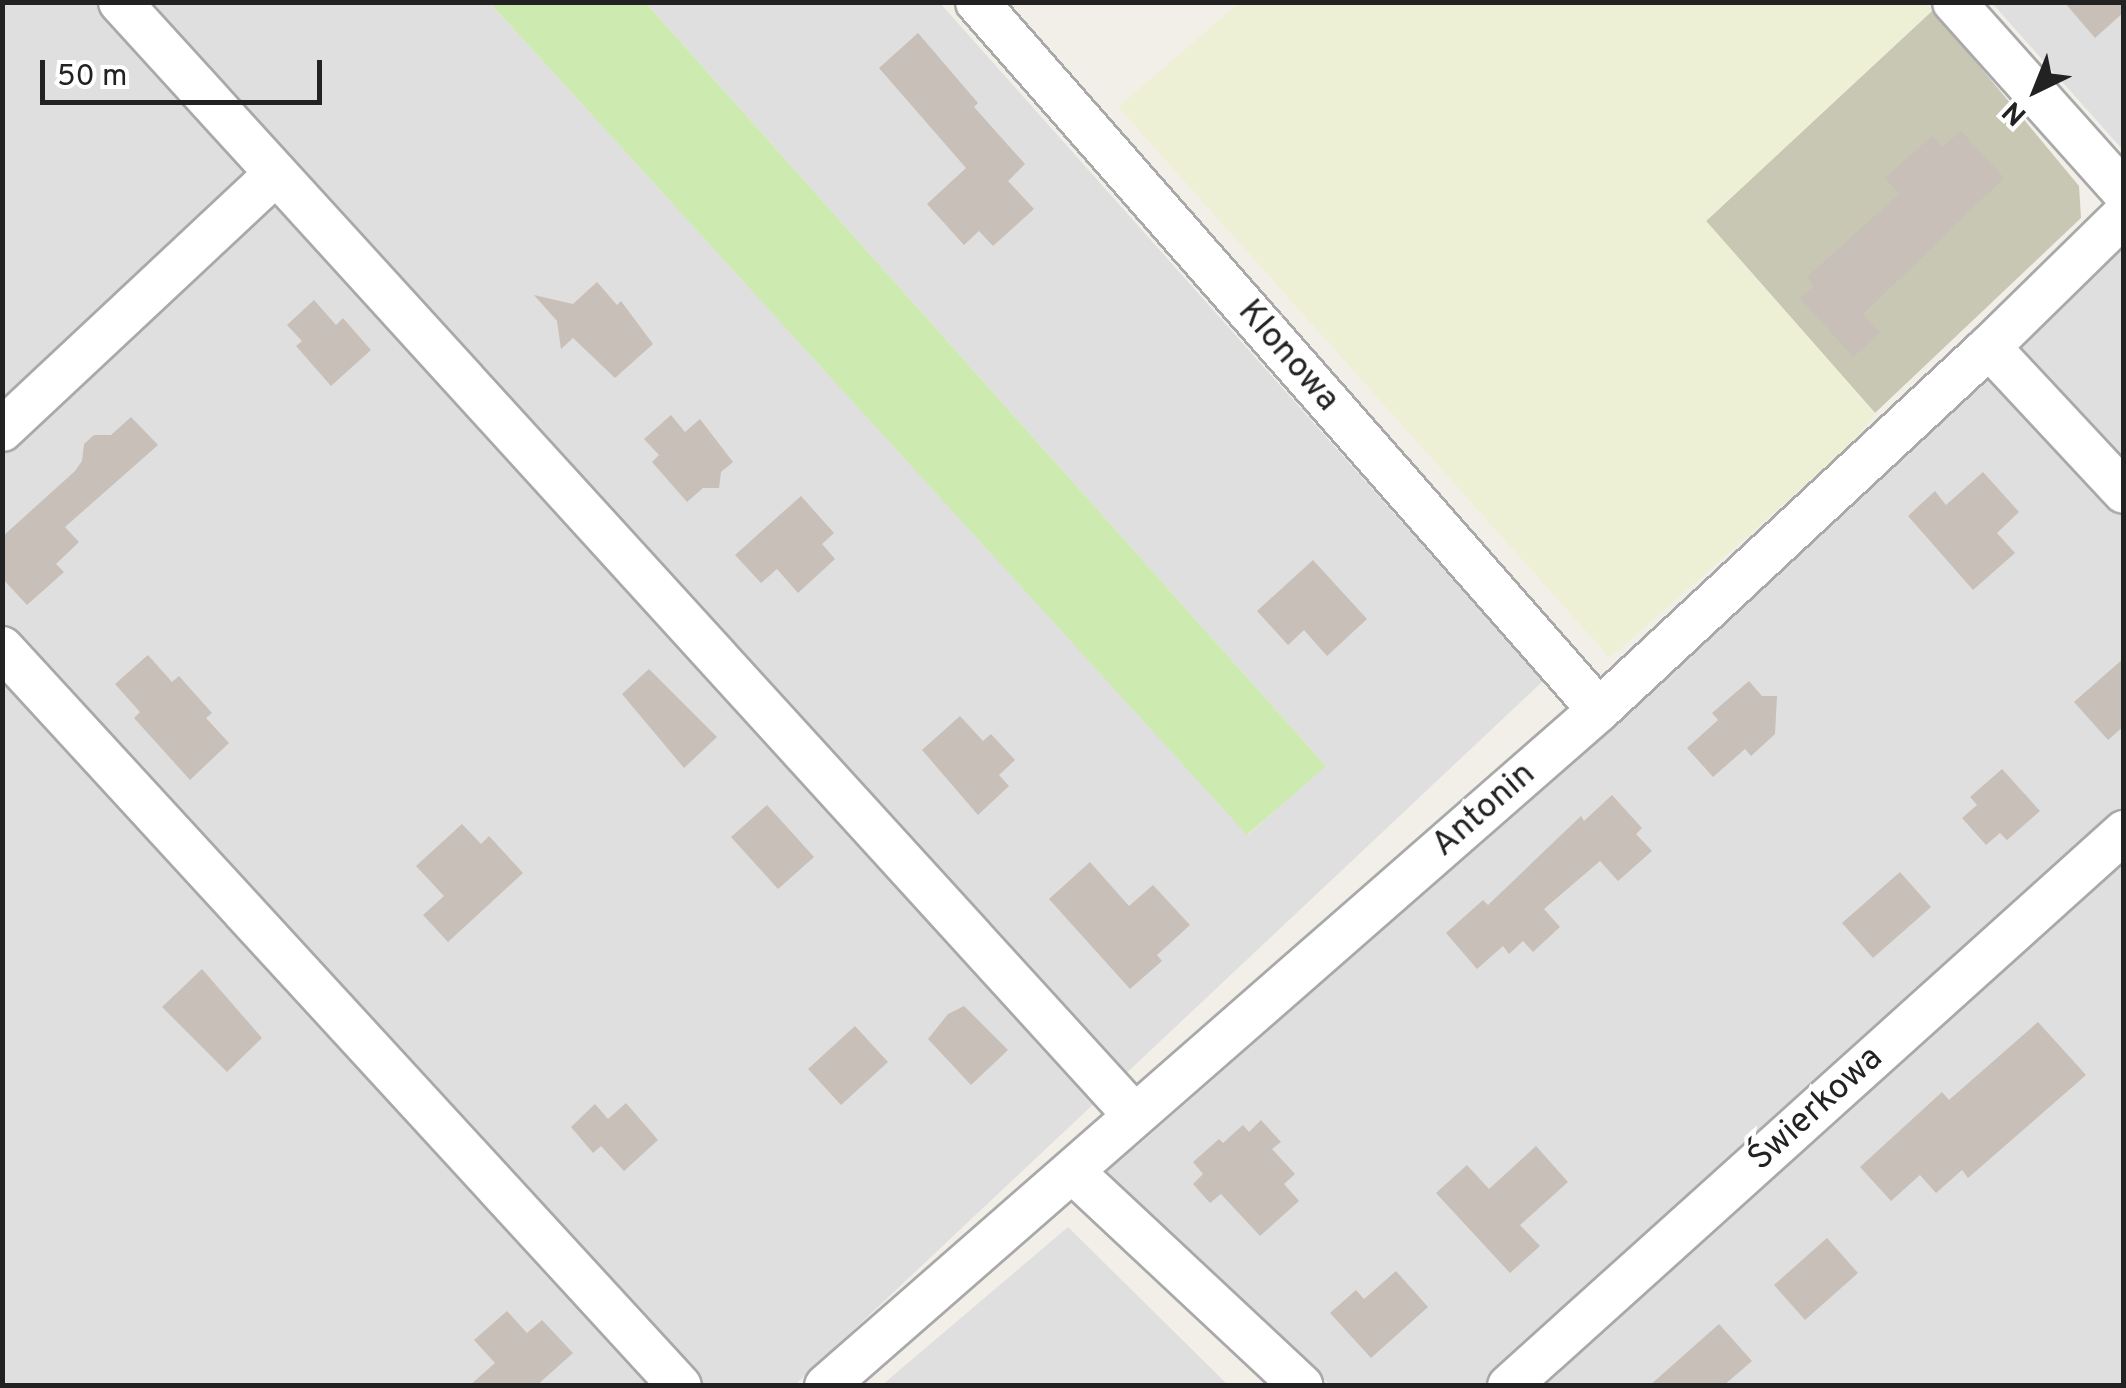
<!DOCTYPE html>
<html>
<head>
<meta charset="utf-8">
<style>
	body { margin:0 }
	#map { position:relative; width:2126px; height:1388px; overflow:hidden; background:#f2efe9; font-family:Overpass,sans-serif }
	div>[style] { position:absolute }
	.residential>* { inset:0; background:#e0dfdf }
	.construction>* { inset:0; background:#c7c7b4 }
	.farmland>* { inset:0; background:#eef0d5 }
	.grass>* { inset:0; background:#cdebb0 }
	.building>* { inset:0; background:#c7bfb8 }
	.roads { filter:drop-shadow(2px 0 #a9a9a9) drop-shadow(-2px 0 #a9a9a9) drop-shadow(0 2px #a9a9a9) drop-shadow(0 -2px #a9a9a9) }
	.street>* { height:42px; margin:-21px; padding:0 21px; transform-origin:21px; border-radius:21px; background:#fff }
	span { translate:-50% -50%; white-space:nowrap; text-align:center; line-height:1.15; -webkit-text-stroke:8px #fff; paint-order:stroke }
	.street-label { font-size:35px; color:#222 }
	.frame { position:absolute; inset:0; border:5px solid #222; pointer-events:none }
	.north { position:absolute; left:1986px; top:40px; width:100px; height:100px; -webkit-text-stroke:8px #fff; paint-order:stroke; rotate:223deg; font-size:28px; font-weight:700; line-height:40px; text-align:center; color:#222 }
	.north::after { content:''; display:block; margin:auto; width:35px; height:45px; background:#222; clip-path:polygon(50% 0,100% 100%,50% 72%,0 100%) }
	.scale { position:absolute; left:40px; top:60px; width:282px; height:45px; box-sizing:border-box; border:5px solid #222; border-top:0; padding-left:12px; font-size:30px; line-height:35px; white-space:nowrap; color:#222; -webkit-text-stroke:8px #fff; paint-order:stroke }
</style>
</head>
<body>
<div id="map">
	<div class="residential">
		<div style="clip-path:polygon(3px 3px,490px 3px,1248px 835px,1325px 765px,646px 3px,940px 3px,1543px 681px,795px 1385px,3px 1386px)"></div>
		<div style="clip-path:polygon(1992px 3px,2123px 3px,2123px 150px)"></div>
		<div style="clip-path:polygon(2123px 230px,2123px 1381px,2118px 1386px,1330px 1385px,1091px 1159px,1135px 1148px,1503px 824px,1952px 405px,1989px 347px,2025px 343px,2029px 314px)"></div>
		<div style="clip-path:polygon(1068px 1227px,1228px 1385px,882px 1385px)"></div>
	</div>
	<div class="construction">
		<div style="clip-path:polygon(1933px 10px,2079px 186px,2081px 218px,1875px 413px,1706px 221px)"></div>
	</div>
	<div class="farmland">
		<div style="clip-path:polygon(1926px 2px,1933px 10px,1706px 221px,1875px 413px,1856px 440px,1610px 658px,1118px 107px,1239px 3px)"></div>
	</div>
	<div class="grass">
		<div style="clip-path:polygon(490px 3px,646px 3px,1326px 766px,1247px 835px)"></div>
	</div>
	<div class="building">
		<div style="clip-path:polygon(2064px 2px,2124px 2px,2124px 12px,2095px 38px)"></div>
		<div style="clip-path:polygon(918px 33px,978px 103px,974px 107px,1025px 164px,1008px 181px,1034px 209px,993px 246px,979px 231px,964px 245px,927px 204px,966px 168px,879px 68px)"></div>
		<div style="clip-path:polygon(1961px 131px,2004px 178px,1863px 314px,1880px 333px,1853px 357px,1800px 298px,1814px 286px,1807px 277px,1899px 194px,1885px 178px,1932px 136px,1942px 147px)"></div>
		<div style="clip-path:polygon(597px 282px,617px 305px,621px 301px,653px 344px,615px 378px,573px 338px,561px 349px,557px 321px,534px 295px,573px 304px)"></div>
		<div style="clip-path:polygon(314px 300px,336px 325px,343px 318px,371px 350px,331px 386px,296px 346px,302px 341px,287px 325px)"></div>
		<div style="clip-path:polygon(671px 415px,685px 432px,700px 419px,733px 462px,721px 472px,719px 488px,703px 488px,687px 502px,652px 462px,659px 455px,644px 439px)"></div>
		<div style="clip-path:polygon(131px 417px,158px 445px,65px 527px,79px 542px,56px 564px,64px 572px,27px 605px,2px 578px,2px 537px,75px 471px,82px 461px,84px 444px,94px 435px,111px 435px)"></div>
		<div style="clip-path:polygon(1983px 472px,2019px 512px,1997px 533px,2015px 553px,1973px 590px,1908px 516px,1935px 491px,1946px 505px)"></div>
		<div style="clip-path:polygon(801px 496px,834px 533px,822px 544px,835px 559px,798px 593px,777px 569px,761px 583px,735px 555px)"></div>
		<div style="clip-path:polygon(1313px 560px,1367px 619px,1327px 656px,1304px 630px,1288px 645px,1257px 611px)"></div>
		<div style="clip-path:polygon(148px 655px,172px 682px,179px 676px,212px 713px,206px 718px,229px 743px,190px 780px,134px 718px,140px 712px,115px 684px)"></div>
		<div style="clip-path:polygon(2124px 658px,2124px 726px,2108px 740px,2074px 702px)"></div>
		<div style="clip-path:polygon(649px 669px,717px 737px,684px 768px,622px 694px)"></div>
		<div style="clip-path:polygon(1749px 681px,1762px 696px,1777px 696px,1775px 734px,1751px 756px,1745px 749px,1713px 777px,1687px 748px,1718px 720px,1712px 713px)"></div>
		<div style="clip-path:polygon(960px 716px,983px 741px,991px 734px,1015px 760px,999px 775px,1009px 786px,978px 815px,922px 750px)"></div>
		<div style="clip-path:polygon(2002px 769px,2040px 811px,2007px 840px,2000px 833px,1986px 845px,1962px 818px,1977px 805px,1970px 797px)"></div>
		<div style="clip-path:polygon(1612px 795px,1642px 828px,1636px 834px,1652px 851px,1618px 881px,1600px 861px,1544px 909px,1560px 927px,1533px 952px,1523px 941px,1509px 954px,1503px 946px,1477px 969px,1446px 933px,1483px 900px,1488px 905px,1581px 816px,1584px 821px)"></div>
		<div style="clip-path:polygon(767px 805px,814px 857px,778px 889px,731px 837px)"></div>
		<div style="clip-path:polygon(462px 824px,481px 844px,489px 836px,523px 873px,448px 942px,423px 915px,444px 896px,416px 866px)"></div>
		<div style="clip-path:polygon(1090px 862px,1129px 906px,1153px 885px,1190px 925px,1157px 955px,1162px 961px,1130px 989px,1049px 899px)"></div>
		<div style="clip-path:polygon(1900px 872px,1931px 907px,1873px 958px,1842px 923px)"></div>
		<div style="clip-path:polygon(202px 969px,262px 1038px,227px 1072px,162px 1007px)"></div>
		<div style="clip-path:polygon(964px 1006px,1008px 1050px,971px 1085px,928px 1039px,948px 1014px)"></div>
		<div style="clip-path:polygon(2038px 1022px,2086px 1075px,1968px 1178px,1962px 1170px,1936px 1193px,1920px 1175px,1891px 1201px,1860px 1167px,1942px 1092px,1949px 1100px)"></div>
		<div style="clip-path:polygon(855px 1026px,888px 1062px,841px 1105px,808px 1069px)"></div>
		<div style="clip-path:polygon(626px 1103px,658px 1140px,624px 1171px,601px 1146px,593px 1153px,571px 1127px,595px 1104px,608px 1119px)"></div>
		<div style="clip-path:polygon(1261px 1120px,1281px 1142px,1272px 1149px,1295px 1174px,1284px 1184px,1299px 1201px,1260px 1236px,1221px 1194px,1210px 1203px,1193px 1184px,1203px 1174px,1193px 1162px,1219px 1139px,1223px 1143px,1243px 1125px,1249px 1132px)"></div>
		<div style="clip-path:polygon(1536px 1146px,1568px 1182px,1520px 1225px,1540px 1246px,1510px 1273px,1436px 1193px,1467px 1165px,1489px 1189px)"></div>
		<div style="clip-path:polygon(1827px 1238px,1858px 1273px,1805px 1320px,1774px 1285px)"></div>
		<div style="clip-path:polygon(1396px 1271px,1428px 1307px,1371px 1358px,1330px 1313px,1356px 1290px,1364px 1299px)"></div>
		<div style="clip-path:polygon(507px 1311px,527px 1333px,542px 1320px,573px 1353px,536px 1386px,469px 1386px,495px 1363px,474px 1340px)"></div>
		<div style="clip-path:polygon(1719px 1324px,1752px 1361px,1723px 1386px,1649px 1386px)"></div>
	</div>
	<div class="roads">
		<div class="street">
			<div style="left:120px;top:2px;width:1506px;rotate:47.66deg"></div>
			<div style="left:977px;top:2px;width:942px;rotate:48.7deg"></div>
			<div style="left:1954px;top:2px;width:255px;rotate:48.2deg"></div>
			<div style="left:1989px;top:347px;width:198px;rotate:47deg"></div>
			<div style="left:2px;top:430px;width:375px;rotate:-43.1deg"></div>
			<div style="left:2px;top:648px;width:1002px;rotate:47.43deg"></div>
			<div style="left:1073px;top:1172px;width:313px;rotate:43.1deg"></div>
			<div style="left:826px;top:1386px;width:1027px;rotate:-41.17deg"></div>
			<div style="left:1599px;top:710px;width:533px;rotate:-42.95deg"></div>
			<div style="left:1989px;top:347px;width:189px;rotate:-44.4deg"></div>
			<div style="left:1509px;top:1386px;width:828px;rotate:-42.01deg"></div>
		</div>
	</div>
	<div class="street-label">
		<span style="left:1288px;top:356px;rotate:49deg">Klonowa</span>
		<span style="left:1484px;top:810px;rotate:-41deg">Antonin</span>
		<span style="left:1816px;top:1109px;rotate:-42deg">Świerkowa</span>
	</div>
	<div class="frame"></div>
	<div class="north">N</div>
	<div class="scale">50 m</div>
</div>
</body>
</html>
